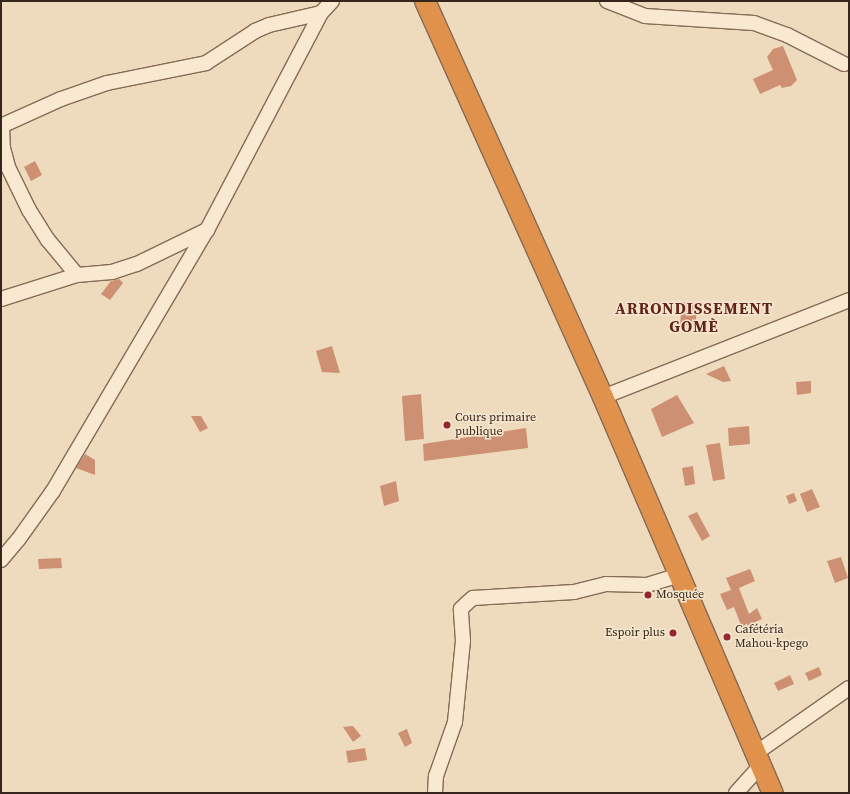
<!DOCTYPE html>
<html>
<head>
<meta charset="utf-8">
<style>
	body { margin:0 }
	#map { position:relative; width:850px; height:794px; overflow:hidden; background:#eedbbd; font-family:"Source Serif 4",serif }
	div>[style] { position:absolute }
	.building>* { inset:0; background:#cd9072 }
	.roads { filter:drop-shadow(1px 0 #866b56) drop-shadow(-1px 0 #866b56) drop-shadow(0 1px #866b56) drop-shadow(0 -1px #866b56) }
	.minor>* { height:14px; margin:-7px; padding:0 7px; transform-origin:7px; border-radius:7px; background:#f9e9d0 }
	.highway>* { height:20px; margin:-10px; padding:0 10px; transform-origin:10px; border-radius:10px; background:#e0914b }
	.dots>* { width:11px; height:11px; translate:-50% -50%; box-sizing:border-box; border:2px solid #f5e6cd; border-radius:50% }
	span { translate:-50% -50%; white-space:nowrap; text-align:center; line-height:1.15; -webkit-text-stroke:3px #f5e6cd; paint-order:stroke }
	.poi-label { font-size:12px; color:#35251b }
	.left { translate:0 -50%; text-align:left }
	.right { translate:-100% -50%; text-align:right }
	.district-label { font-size:16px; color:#62231a; font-weight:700; letter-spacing:1px }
	.frame { position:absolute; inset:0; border:2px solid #35251b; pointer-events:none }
</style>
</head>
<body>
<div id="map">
	<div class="building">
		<div style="clip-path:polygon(783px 46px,797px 80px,791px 86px,782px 88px,780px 85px,760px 94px,753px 79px,773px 70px,767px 57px,773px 49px)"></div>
		<div style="clip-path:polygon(35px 161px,42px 175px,31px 181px,24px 167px)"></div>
		<div style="clip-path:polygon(119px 279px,123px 283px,110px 300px,101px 294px,111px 281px)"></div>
		<div style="clip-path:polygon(682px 302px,698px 303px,695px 326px,680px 325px)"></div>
		<div style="clip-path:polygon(332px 346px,340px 373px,322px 372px,316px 351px)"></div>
		<div style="clip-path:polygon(724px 366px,731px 381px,723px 382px,706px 374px)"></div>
		<div style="clip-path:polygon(811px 381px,811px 393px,797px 395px,796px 382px)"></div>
		<div style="clip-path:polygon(421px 394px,424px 439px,405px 441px,402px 396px)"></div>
		<div style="clip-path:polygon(677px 395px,694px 423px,662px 437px,651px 409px)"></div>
		<div style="clip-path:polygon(191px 416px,201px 416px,208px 428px,200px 432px)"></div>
		<div style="clip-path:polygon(749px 426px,750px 444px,729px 446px,728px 428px)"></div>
		<div style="clip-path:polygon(526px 428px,528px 448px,424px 461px,423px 444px)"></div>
		<div style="clip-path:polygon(720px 443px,725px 479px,713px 481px,706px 445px)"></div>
		<div style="clip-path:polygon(85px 454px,95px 460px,95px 475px,76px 468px)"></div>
		<div style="clip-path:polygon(693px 466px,695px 484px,685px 486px,682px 468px)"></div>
		<div style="clip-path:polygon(396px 481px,399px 501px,384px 506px,380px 486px)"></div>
		<div style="clip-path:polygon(812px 489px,820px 507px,807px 512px,800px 494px)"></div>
		<div style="clip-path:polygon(794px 493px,797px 501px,789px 504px,786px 496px)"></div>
		<div style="clip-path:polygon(697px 512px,710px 536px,702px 541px,688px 516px)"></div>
		<div style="clip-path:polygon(841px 557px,848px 578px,835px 583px,827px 561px)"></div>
		<div style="clip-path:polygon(61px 558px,62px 568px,39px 569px,38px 559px)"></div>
		<div style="clip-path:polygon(750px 569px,755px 581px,739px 588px,749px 614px,757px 608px,762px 619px,742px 628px,734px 607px,727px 610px,720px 594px,731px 590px,726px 578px)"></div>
		<div style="clip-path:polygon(819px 667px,822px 675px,809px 681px,805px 673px)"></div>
		<div style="clip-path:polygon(790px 675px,794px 684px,778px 691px,774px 683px)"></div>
		<div style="clip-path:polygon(353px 726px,361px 736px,353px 742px,343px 727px)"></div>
		<div style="clip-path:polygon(407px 729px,412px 743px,405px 747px,398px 733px)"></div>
		<div style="clip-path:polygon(365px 748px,367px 760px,348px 763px,346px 751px)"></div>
	</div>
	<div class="roads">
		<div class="minor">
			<div style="left:607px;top:1px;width:41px;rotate:21.5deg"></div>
			<div style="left:645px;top:16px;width:109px;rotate:3.7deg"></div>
			<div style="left:754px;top:23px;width:35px;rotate:20deg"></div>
			<div style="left:787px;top:35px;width:64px;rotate:27deg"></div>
			<div style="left:2px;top:125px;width:23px;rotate:88deg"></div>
			<div style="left:3px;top:148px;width:20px;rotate:75deg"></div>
			<div style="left:8px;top:167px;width:48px;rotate:64deg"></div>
			<div style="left:29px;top:210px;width:36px;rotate:58deg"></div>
			<div style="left:48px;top:240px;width:45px;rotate:50.4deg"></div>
			<div style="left:1px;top:126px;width:66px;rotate:-24.2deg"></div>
			<div style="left:61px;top:99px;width:49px;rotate:-19.2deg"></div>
			<div style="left:107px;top:83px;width:101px;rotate:-11.4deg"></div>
			<div style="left:206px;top:63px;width:59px;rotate:-33.1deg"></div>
			<div style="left:255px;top:31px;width:15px;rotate:-23deg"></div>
			<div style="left:269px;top:25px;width:53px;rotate:-13deg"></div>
			<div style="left:321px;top:13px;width:16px;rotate:-47deg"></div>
			<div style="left:1px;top:299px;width:80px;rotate:-17.5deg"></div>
			<div style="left:77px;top:275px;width:35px;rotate:-5deg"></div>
			<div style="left:112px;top:272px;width:26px;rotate:-18deg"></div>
			<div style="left:137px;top:264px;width:78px;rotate:-25.9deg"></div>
			<div style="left:603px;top:397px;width:264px;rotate:-21.5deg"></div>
			<div style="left:1px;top:560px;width:26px;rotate:-50deg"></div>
			<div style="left:18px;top:540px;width:60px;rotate:-54.5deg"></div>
			<div style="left:53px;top:491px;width:303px;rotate:-59.5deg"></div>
			<div style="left:207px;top:230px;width:245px;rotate:-62.3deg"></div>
			<div style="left:756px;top:753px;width:113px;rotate:-35deg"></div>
			<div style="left:435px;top:793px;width:17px;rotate:-87deg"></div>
			<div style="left:436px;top:776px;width:57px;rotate:-70.6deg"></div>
			<div style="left:455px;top:722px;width:81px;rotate:-84.4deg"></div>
			<div style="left:463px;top:641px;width:32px;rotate:-94deg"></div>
			<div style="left:461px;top:609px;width:8px;rotate:-45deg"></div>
			<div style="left:467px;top:603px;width:8px;rotate:-40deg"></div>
			<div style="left:473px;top:598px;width:101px;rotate:-3.4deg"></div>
			<div style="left:574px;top:592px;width:33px;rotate:-14deg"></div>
			<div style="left:606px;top:584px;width:41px;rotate:1.4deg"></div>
			<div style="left:647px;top:585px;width:34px;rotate:-17deg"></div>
			<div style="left:736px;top:793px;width:38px;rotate:-48deg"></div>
		</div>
		<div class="highway">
			<div style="left:425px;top:1px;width:434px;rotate:65.8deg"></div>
			<div style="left:603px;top:397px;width:431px;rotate:66.8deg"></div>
		</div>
	</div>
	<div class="dots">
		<div style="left:447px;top:425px;background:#962530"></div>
		<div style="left:648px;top:595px;background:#962530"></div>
		<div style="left:673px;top:633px;background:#962530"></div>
		<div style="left:727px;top:637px;background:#962530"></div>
	</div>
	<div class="poi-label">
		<span class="left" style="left:455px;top:425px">Cours primaire<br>publique</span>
		<span class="left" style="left:656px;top:595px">Mosquée</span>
		<span class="left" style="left:735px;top:637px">Cafétéria<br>Mahou-kpego</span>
		<span class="right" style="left:665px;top:633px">Espoir plus</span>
	</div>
	<div class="district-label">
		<span style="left:694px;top:317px">ARRONDISSEMENT<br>GOMÈ</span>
	</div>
	<div class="frame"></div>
</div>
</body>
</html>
